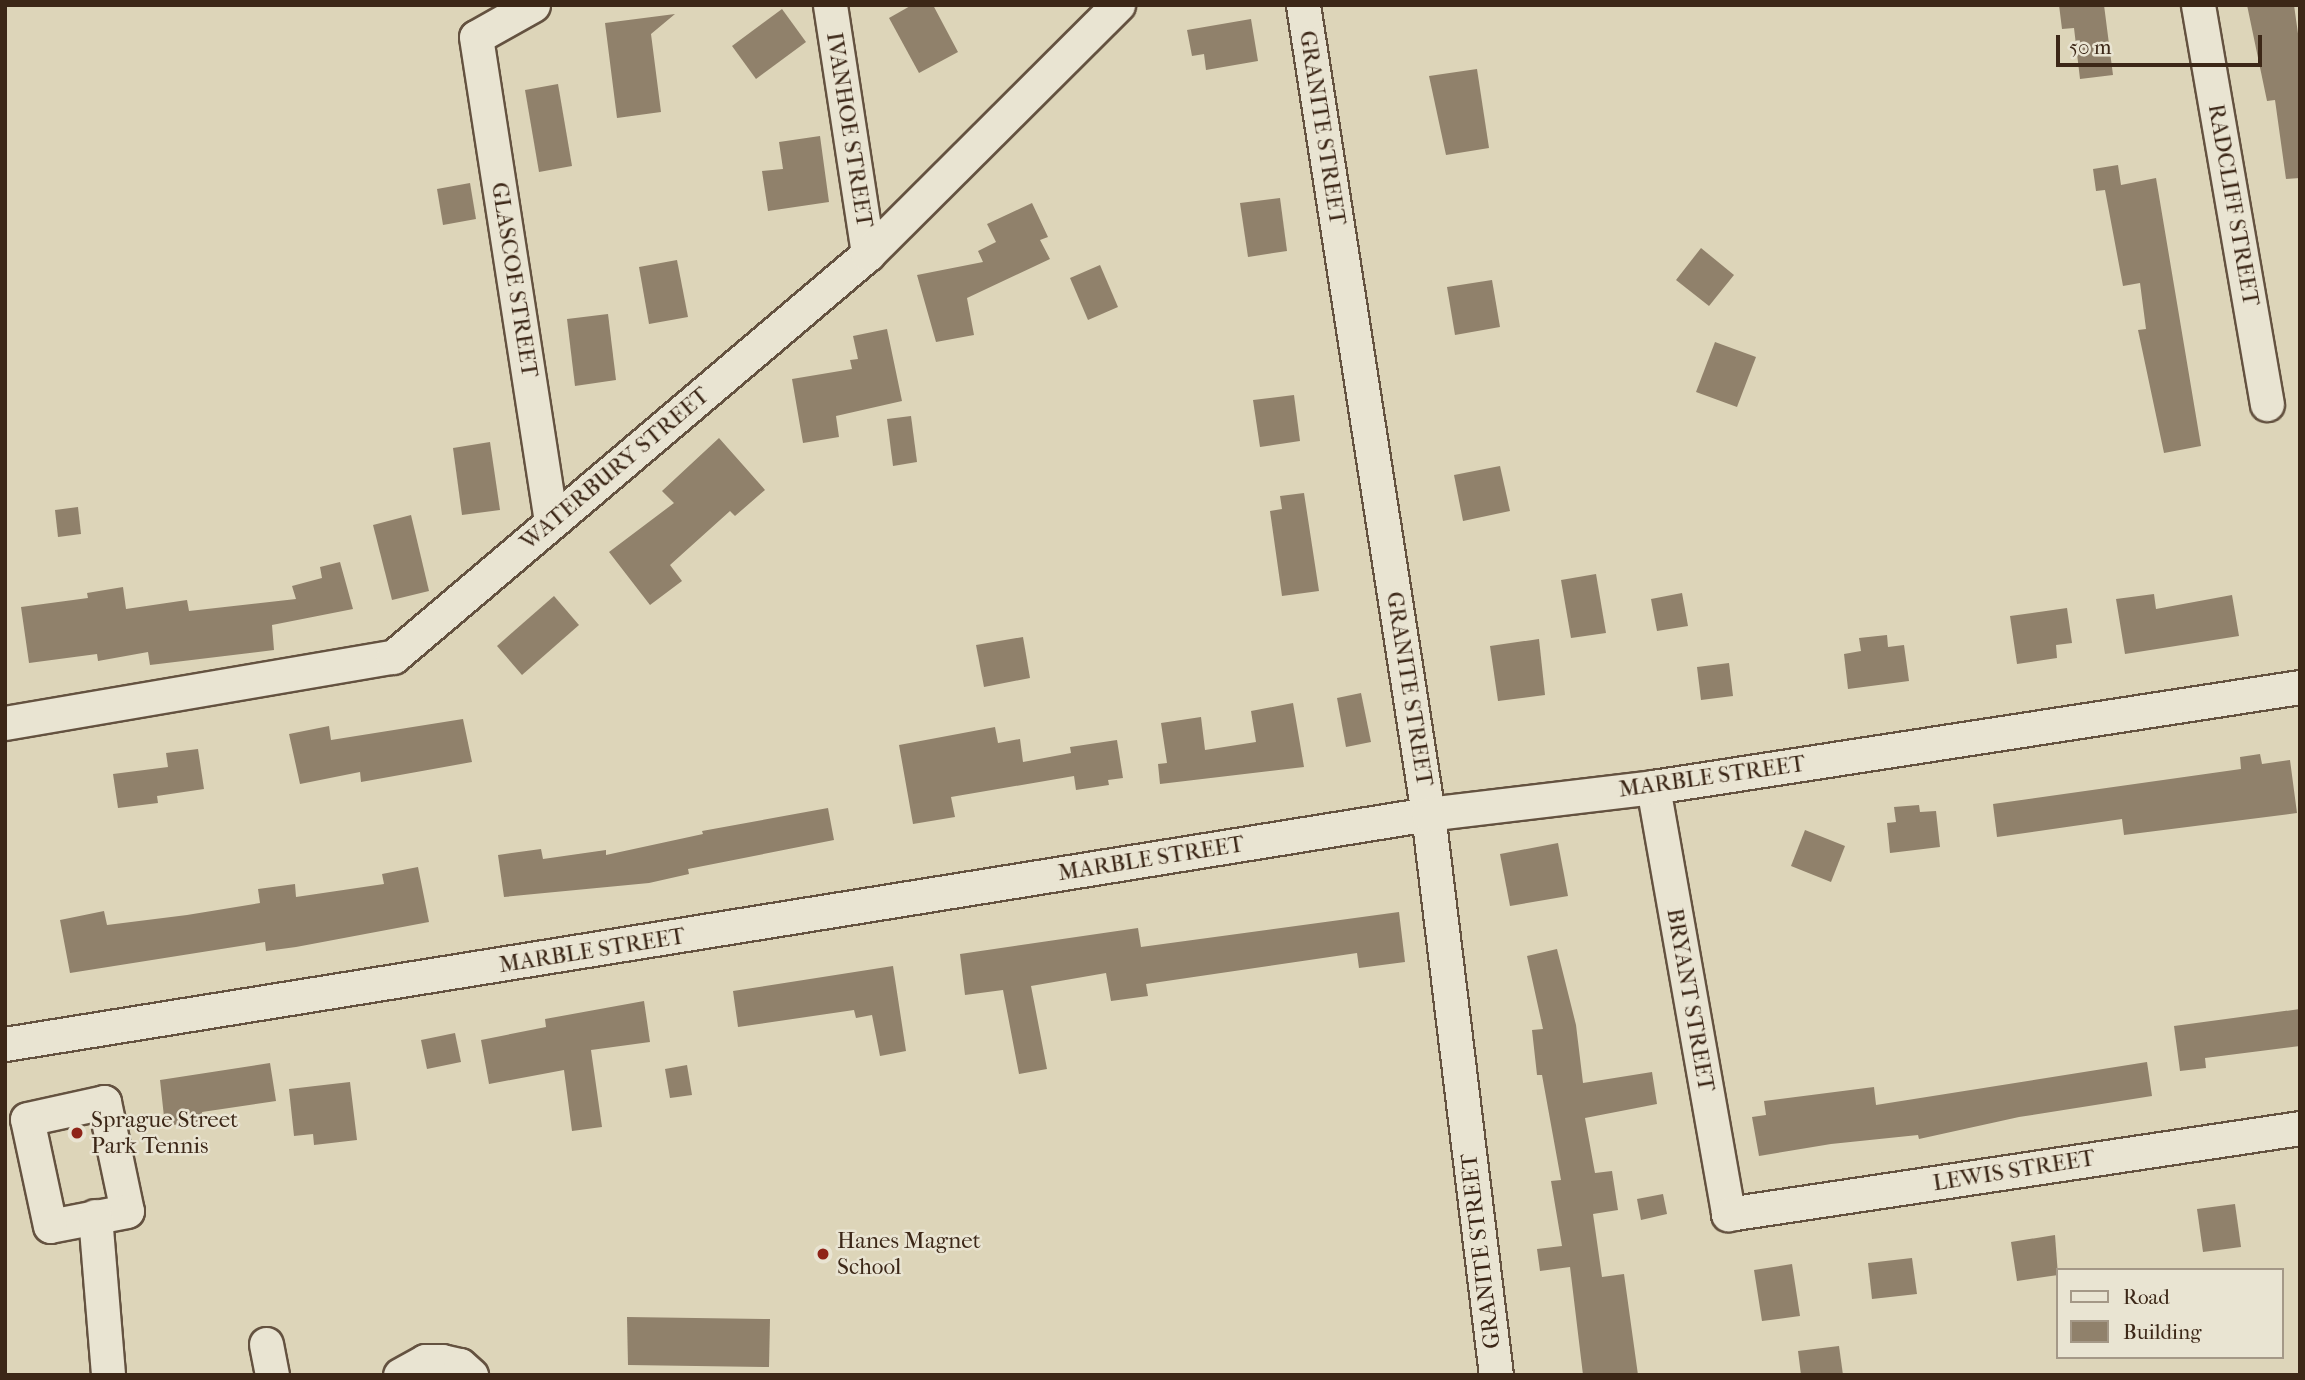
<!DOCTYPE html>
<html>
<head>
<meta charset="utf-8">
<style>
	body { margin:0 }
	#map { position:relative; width:2305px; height:1380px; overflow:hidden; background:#ddd5b9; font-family:"IM FELL French Canon",serif }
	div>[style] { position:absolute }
	.building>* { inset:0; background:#90816b }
	.roads { filter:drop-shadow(2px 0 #645240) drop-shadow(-2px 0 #645240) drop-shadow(0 2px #645240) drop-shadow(0 -2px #645240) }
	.minor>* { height:33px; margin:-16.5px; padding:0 16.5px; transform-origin:16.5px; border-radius:16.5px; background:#e9e4d2 }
	.dots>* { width:19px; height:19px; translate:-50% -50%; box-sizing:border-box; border:4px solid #e9e4d2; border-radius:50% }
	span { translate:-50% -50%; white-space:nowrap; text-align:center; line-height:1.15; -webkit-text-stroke:5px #e9e4d2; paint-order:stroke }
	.street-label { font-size:23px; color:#3c2717 }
	.poi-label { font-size:23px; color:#3c2717 }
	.left { translate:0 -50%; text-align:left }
	.frame { position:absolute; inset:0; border:7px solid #3c2717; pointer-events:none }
	.legend { position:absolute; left:2056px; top:1268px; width:228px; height:91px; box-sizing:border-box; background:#e9e4d2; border:2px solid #a49887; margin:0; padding:9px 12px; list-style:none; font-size:21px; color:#3c2717 }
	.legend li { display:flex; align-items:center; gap:14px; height:35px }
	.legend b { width:35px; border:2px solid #a49887 }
	.scale { position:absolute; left:2056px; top:35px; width:206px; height:32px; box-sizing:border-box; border:4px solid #3c2717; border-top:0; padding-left:9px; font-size:21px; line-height:24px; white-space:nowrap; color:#3c2717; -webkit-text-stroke:5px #e9e4d2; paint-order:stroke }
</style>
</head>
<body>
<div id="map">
	<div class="building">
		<div style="clip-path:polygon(912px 5px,933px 5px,958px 52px,919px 73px,889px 18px)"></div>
		<div style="clip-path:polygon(2059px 5px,2104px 5px,2113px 75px,2080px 79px,2074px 28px,2062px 29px)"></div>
		<div style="clip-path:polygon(2247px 5px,2294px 5px,2300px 48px,2300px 178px,2286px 179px,2275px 100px,2267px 101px)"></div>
		<div style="clip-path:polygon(782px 9px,806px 42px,756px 79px,732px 46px)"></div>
		<div style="clip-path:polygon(675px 14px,651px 34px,661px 112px,617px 118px,605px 23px)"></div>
		<div style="clip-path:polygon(1251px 19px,1258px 61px,1206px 70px,1204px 54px,1192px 56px,1187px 30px)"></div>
		<div style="clip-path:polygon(1477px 69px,1489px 148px,1446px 155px,1429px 76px)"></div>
		<div style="clip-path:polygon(558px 84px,572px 166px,539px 172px,525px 90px)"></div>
		<div style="clip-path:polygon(820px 136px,829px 202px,768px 211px,762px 171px,783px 169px,779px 142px)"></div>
		<div style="clip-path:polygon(2118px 165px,2121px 185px,2156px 178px,2201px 446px,2164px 453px,2138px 330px,2146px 329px,2140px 283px,2123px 286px,2105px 190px,2096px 191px,2093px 169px)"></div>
		<div style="clip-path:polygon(470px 183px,476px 219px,443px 225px,437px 189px)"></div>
		<div style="clip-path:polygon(1280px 198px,1287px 251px,1248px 257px,1240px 203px)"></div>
		<div style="clip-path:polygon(1032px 203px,1048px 237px,1040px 240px,1050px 259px,967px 298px,974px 335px,936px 342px,917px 275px,983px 262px,978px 251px,996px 242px,987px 224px)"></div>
		<div style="clip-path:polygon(1701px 248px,1734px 275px,1709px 306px,1676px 280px)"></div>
		<div style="clip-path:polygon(677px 260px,688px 317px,649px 324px,639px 267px)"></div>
		<div style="clip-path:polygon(1100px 265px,1118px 307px,1088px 320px,1070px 278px)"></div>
		<div style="clip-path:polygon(1492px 280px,1500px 327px,1455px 335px,1447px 287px)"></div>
		<div style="clip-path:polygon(608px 314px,616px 380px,575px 386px,567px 319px)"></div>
		<div style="clip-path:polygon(887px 329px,902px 401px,836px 416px,839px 437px,803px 443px,792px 379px,852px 369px,850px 360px,858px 359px,853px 336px)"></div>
		<div style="clip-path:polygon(1715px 342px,1756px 357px,1737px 407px,1696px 392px)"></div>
		<div style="clip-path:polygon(1294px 395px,1300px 441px,1260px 447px,1253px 400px)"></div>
		<div style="clip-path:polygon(911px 416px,917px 462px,893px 466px,887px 419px)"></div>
		<div style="clip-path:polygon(719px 438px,765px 490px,735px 516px,730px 511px,670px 565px,682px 581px,650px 605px,609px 552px,674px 503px,662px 491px)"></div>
		<div style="clip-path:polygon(490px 442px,500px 510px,462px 515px,453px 448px)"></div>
		<div style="clip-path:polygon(1500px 466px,1510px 511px,1463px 521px,1454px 475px)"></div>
		<div style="clip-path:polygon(1304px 493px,1319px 591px,1282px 596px,1270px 511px,1282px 509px,1280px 496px)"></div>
		<div style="clip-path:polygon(78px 507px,81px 534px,58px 537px,55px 510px)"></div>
		<div style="clip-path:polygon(411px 515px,429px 591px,392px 600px,373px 525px)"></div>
		<div style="clip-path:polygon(340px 562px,353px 609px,272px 625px,274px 650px,150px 665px,148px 652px,98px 661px,97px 654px,29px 663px,21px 607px,88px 598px,87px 593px,123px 587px,126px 609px,187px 600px,189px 611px,296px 599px,292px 586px,322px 578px,320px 567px)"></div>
		<div style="clip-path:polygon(1596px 574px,1606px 633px,1571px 638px,1561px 580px)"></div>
		<div style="clip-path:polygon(1682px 593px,1688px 626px,1657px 631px,1651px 599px)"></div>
		<div style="clip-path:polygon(2154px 594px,2156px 609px,2232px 595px,2239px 636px,2125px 654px,2116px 599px)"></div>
		<div style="clip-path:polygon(554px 596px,579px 625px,522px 675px,497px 646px)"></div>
		<div style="clip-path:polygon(2067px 608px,2072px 643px,2056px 645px,2057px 658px,2017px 664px,2010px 616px)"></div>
		<div style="clip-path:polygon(1887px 635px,1888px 647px,1904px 645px,1909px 681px,1848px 689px,1844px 654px,1861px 651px,1859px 638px)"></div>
		<div style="clip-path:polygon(1023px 637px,1030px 678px,984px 687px,976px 645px)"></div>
		<div style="clip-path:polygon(1539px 639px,1545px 695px,1498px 701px,1490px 646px)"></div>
		<div style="clip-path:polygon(1729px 663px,1733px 696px,1701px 700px,1697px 667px)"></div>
		<div style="clip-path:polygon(1361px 693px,1371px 742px,1346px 747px,1337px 698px)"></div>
		<div style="clip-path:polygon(1293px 703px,1304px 767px,1160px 784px,1158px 764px,1167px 763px,1161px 723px,1201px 717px,1205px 750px,1256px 742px,1251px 711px)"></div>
		<div style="clip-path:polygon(463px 719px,472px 762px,361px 782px,360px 772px,300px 784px,289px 734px,329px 726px,331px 740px)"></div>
		<div style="clip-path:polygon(995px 727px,998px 743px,1020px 739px,1023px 762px,1071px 753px,1070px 747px,1117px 740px,1123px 778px,1108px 780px,1109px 785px,1076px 790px,1074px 776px,951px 797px,955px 817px,913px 824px,899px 745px)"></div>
		<div style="clip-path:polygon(198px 749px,204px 789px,157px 796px,158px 803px,118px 808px,113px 774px,168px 767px,166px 753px)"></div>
		<div style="clip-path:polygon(2260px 754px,2262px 764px,2290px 760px,2297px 813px,2124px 835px,2122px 819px,1997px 837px,1993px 804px,2241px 769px,2240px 757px)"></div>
		<div style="clip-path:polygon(1919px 805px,1920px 812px,1936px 811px,1940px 847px,1890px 853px,1887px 823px,1896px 822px,1894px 807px)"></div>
		<div style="clip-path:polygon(828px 808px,834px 840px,688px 869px,689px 874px,649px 883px,504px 897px,498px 855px,541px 849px,543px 859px,606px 850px,606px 855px,703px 834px,702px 831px)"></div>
		<div style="clip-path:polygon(1805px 830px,1845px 846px,1831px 882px,1791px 866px)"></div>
		<div style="clip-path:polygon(1558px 843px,1568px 896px,1510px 906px,1500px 854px)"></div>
		<div style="clip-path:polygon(418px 867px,429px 922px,296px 947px,266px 951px,265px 942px,70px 973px,60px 920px,104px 911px,107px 925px,187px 915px,260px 903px,258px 889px,295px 884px,296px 897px,384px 884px,382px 874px)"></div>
		<div style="clip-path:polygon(1399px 912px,1405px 962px,1359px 968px,1357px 953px,1146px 984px,1148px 996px,1111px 1001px,1106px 973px,1031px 986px,1047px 1069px,1019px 1074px,1003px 990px,965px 995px,960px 954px,1138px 928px,1141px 947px)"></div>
		<div style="clip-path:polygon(1557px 949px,1576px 1025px,1583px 1083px,1652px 1072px,1657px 1104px,1585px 1118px,1595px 1173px,1612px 1171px,1618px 1210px,1593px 1214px,1602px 1277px,1624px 1274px,1638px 1375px,1583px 1375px,1570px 1267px,1540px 1271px,1537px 1249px,1562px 1246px,1551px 1181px,1561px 1180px,1542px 1075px,1537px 1075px,1532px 1030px,1543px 1029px,1527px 956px)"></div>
		<div style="clip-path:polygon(893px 966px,906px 1051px,880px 1056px,872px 1015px,856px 1018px,854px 1010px,738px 1027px,733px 991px)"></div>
		<div style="clip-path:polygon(644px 1001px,650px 1042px,591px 1050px,602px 1127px,572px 1131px,564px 1070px,489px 1084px,481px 1040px,546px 1027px,545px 1019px)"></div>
		<div style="clip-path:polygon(2300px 1009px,2300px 1046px,2205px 1058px,2206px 1068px,2180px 1071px,2174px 1026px)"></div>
		<div style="clip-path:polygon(455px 1033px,461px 1062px,427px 1069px,421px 1040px)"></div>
		<div style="clip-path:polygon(2147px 1062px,2152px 1096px,2019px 1117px,1919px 1139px,1918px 1135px,1831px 1144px,1759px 1156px,1752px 1117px,1766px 1115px,1764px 1101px,1874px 1087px,1876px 1105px)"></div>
		<div style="clip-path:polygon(270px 1063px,276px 1101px,202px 1112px,203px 1121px,165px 1126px,160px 1080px)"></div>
		<div style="clip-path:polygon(687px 1065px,692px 1095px,670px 1098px,665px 1069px)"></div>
		<div style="clip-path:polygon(350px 1082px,357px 1140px,314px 1145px,313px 1134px,294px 1136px,289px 1089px)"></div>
		<div style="clip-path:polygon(1663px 1194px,1667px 1214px,1641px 1220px,1637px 1199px)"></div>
		<div style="clip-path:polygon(2235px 1204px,2241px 1247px,2203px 1252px,2197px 1209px)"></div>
		<div style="clip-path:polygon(2055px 1235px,2058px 1275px,2017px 1281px,2011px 1242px)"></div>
		<div style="clip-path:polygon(1912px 1258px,1917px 1294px,1872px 1299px,1868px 1263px)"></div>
		<div style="clip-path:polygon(1792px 1264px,1800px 1316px,1762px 1321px,1754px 1270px)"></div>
		<div style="clip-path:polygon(627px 1317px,770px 1319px,769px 1367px,628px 1365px)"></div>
		<div style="clip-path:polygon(1839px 1346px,1843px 1375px,1801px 1375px,1798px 1351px)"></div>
	</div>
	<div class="roads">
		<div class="minor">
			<div style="left:533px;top:5px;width:65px;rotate:150.7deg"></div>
			<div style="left:476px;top:37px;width:491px;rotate:81.2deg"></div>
			<div style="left:830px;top:5px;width:252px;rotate:81.3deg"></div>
			<div style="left:1303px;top:5px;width:819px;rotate:81.22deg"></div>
			<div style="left:1428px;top:814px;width:565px;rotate:83.09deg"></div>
			<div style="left:2198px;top:5px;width:405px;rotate:80.2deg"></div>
			<div style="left:5px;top:723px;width:394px;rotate:-9.7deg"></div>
			<div style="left:393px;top:657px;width:623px;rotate:-40.31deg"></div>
			<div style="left:868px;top:254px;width:353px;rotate:-44.9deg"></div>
			<div style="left:1653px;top:787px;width:434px;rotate:80deg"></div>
			<div style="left:1728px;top:1214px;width:578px;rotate:-8.55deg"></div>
			<div style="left:5px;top:1044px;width:1441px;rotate:-9.18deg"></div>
			<div style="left:1428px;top:814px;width:227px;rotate:-6.8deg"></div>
			<div style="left:1653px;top:787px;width:655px;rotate:-8.79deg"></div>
			<div style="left:104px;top:1102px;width:111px;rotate:78.1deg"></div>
			<div style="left:127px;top:1211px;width:78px;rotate:169deg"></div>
			<div style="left:50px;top:1226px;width:109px;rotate:-102.1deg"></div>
			<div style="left:27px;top:1119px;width:79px;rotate:-12.4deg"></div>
			<div style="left:95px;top:1216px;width:160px;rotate:85.3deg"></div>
			<div style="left:266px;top:1344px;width:32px;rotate:79deg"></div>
			<div style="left:400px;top:1375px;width:29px;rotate:-29deg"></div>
			<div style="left:425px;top:1361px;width:17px"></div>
			<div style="left:442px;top:1361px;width:18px;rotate:13deg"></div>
			<div style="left:460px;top:1365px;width:15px;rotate:42deg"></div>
		</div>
	</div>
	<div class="dots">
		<div style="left:77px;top:1133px;background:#8f2418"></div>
		<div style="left:823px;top:1254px;background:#8f2418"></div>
	</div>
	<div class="street-label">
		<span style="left:1322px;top:128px;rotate:81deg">GRANITE STREET</span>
		<span style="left:849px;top:130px;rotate:81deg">IVANHOE STREET</span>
		<span style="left:2233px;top:205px;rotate:80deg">RADCLIFF STREET</span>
		<span style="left:514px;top:280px;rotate:81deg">GLASCOE STREET</span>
		<span style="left:615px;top:469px;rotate:-40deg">WATERBURY STREET</span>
		<span style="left:1409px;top:689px;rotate:81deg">GRANITE STREET</span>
		<span style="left:1712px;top:777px;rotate:-8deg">MARBLE STREET</span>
		<span style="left:1151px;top:859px;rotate:-9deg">MARBLE STREET</span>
		<span style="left:592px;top:951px;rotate:-9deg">MARBLE STREET</span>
		<span style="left:1690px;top:1000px;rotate:80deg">BRYANT STREET</span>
		<span style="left:2014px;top:1171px;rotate:-9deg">LEWIS STREET</span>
		<span style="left:1481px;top:1251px;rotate:-97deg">GRANITE STREET</span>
	</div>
	<div class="poi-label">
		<span class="left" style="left:91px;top:1133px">Sprague Street<br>Park Tennis</span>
		<span class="left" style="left:837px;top:1254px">Hanes Magnet<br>School</span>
	</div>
	<div class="frame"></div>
	<ul class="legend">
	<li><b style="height:9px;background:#e9e4d2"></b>Road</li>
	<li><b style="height:19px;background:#90816b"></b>Building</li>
	</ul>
	<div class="scale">50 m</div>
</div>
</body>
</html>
